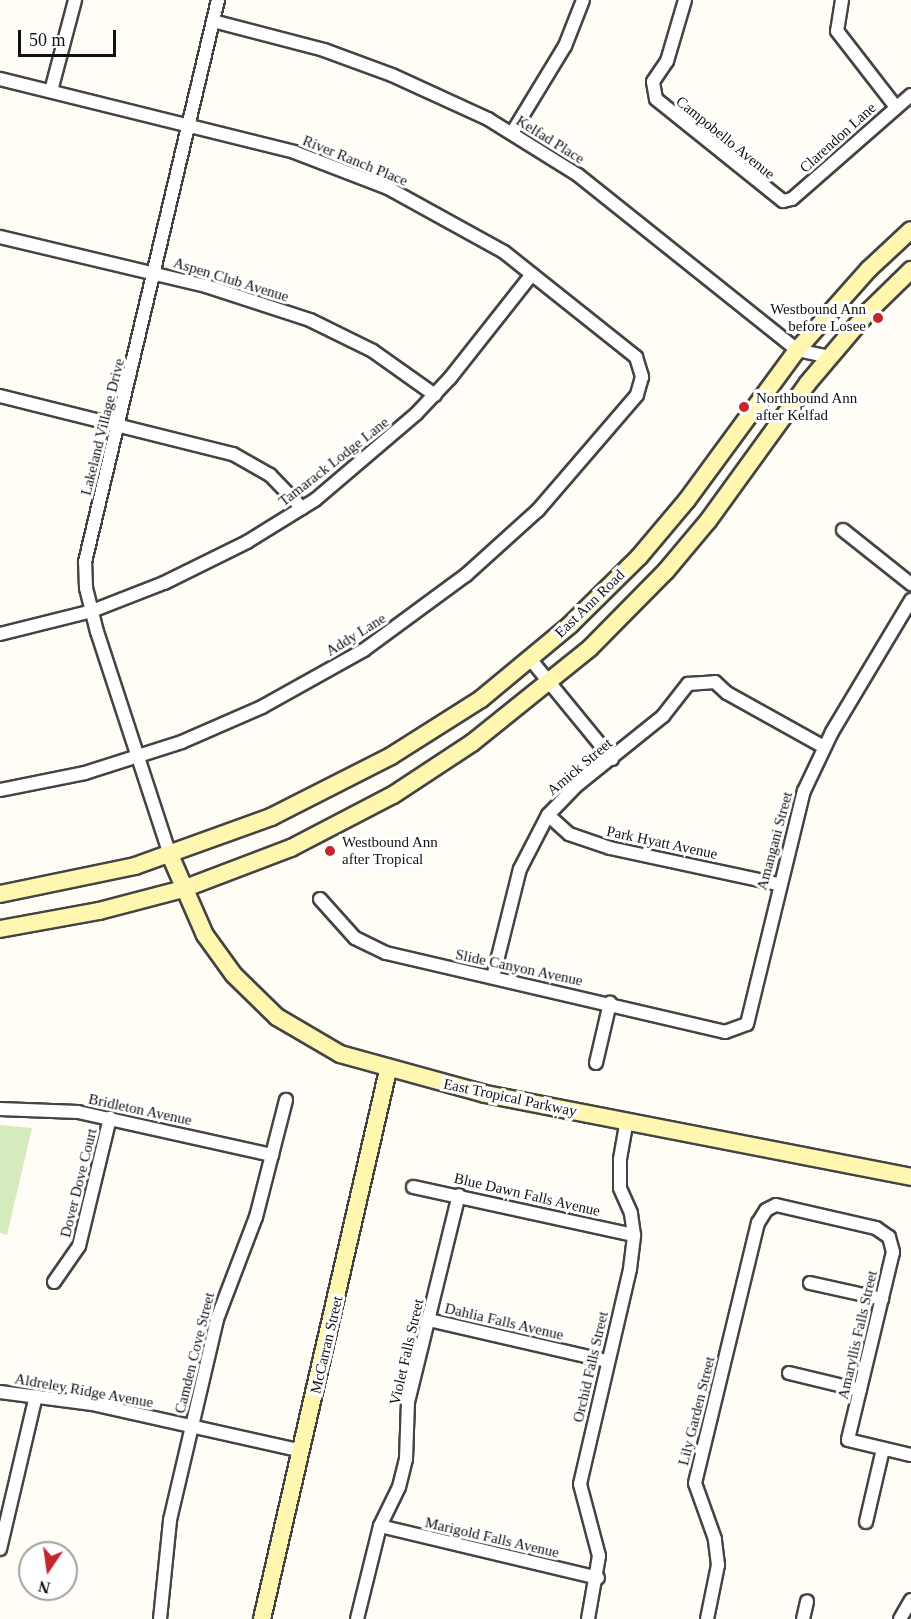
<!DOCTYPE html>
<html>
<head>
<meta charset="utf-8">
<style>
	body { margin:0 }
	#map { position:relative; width:911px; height:1619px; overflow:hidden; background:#fffdf5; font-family:Georgia,serif }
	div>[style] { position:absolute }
	.green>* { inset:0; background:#d5ebbd }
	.roads { filter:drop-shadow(2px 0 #444) drop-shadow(-2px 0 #444) drop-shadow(0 2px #444) drop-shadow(0 -2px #444) }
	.street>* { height:12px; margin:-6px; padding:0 6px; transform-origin:6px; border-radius:6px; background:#fff }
	.secondary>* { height:16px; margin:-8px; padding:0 8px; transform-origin:8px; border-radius:8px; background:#fff6b0 }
	.dots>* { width:16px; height:16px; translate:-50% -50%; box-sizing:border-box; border:3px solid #fff; border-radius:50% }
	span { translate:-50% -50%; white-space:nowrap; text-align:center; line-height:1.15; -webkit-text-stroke:6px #fff; paint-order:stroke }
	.street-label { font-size:15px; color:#111 }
	.poi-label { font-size:15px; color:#111 }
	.right { translate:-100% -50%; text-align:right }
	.left { translate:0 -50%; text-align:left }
	.north { position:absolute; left:18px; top:1541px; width:60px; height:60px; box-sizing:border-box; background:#fff; border:2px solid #a0a0a0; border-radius:50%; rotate:193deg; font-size:16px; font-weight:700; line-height:24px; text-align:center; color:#111 }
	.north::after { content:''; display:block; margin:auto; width:21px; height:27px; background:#c4262e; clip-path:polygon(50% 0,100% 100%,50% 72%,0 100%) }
	.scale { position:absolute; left:18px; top:30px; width:98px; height:27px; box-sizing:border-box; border:3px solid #111; border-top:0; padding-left:8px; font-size:18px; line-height:21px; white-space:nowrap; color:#111; -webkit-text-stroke:4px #fff; paint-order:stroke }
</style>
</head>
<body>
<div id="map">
	<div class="green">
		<div style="clip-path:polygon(0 1125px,32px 1128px,7px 1235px,0 1233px)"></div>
	</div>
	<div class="roads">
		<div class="street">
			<div style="left:685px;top:0;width:64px;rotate:106.4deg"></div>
			<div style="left:667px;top:61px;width:25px;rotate:124deg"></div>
			<div style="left:653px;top:82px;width:17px;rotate:80deg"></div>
			<div style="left:656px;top:99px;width:163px;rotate:38.8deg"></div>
			<div style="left:783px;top:201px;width:9px;rotate:-13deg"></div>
			<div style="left:792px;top:199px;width:158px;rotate:-41.2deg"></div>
			<div style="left:842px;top:0;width:31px;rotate:99deg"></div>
			<div style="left:837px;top:31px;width:96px;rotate:52.2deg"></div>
			<div style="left:213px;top:21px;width:115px;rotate:14.6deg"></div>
			<div style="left:324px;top:50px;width:72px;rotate:20.2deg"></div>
			<div style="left:392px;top:75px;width:106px;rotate:24.6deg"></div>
			<div style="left:488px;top:119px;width:106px;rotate:31.9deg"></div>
			<div style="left:578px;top:175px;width:280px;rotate:38.6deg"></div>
			<div style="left:797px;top:350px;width:33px;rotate:12deg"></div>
			<div style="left:0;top:79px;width:303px;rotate:13.9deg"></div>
			<div style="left:294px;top:152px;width:101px;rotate:21deg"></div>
			<div style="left:388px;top:188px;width:132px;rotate:28.9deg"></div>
			<div style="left:504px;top:252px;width:169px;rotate:38.5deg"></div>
			<div style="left:636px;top:357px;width:21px;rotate:73deg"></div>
			<div style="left:642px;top:377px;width:19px;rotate:106deg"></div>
			<div style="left:637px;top:395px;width:152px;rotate:130.7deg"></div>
			<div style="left:538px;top:510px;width:97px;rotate:137.9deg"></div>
			<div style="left:466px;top:575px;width:127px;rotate:143.7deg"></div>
			<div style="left:364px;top:650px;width:117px;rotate:150.8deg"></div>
			<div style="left:262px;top:707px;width:87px;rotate:156.4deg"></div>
			<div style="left:182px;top:742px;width:102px;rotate:162.3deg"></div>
			<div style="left:85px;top:773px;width:87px;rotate:168.7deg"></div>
			<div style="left:51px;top:91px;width:94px;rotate:-75.2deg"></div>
			<div style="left:512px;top:133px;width:102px;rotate:-58.7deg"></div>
			<div style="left:565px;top:46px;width:49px;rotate:-68.6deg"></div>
			<div style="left:0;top:237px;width:212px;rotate:13.4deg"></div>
			<div style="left:206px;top:286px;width:109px;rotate:18.1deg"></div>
			<div style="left:310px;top:320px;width:70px;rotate:26.2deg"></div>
			<div style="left:373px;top:351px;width:76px;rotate:35.4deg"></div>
			<div style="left:0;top:396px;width:240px;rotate:14deg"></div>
			<div style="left:233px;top:454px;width:43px;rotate:29.6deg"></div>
			<div style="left:270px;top:475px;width:46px;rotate:45.9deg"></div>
			<div style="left:843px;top:530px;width:87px;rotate:38.5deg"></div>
			<div style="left:0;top:634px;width:95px;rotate:-14deg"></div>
			<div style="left:92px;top:611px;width:77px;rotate:-21.3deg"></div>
			<div style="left:164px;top:583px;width:93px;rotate:-26.3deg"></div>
			<div style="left:247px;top:542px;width:80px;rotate:-31.7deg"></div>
			<div style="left:315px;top:500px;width:133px;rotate:-40.4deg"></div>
			<div style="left:416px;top:414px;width:50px;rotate:-46.6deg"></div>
			<div style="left:450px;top:378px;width:132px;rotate:-51.7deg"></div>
			<div style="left:531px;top:660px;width:128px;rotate:50.7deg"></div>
			<div style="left:548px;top:815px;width:28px;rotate:42deg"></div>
			<div style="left:569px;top:834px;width:43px;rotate:18.9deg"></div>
			<div style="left:610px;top:848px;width:172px;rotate:12.1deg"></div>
			<div style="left:170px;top:855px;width:235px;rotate:-108.1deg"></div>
			<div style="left:97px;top:632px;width:45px;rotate:-104deg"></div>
			<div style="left:86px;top:588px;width:26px;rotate:-92deg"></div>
			<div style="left:85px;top:562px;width:578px;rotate:-76.69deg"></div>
			<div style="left:320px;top:899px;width:52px;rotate:48.1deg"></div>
			<div style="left:355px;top:938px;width:34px;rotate:26deg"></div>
			<div style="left:386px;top:953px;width:348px;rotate:13.1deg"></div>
			<div style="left:725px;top:1032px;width:23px;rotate:-20deg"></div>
			<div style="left:747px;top:1024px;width:240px;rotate:-76.3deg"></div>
			<div style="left:804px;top:791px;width:65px;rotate:-64.6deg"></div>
			<div style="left:832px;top:732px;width:154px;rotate:-59.1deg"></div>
			<div style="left:493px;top:977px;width:111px;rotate:-76deg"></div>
			<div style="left:520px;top:869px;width:61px;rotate:-62.6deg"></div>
			<div style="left:548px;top:815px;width:40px;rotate:-46deg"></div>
			<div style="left:576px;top:786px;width:112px;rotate:-38.8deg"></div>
			<div style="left:663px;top:716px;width:41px;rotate:-52deg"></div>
			<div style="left:688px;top:684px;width:27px;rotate:-4deg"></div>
			<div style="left:715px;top:682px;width:16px;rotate:43deg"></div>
			<div style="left:727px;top:693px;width:111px;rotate:29.1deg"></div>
			<div style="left:596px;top:1063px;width:62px;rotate:-76.9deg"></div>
			<div style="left:0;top:1109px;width:78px;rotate:2.2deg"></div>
			<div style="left:78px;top:1112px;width:199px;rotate:12.5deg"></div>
			<div style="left:413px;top:1187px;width:226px;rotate:12.3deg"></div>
			<div style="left:54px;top:1282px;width:44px;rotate:-55.2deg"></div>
			<div style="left:79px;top:1246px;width:132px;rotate:-76.4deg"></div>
			<div style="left:810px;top:1283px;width:74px;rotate:12.5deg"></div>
			<div style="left:429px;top:1320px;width:183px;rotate:13deg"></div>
			<div style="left:789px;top:1373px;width:73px;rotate:13.5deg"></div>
			<div style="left:0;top:1392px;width:93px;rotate:7.4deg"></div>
			<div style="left:92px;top:1404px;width:215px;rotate:12.6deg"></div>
			<div style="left:866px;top:1522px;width:75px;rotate:-76.9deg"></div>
			<div style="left:380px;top:1526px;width:224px;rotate:13.4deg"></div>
			<div style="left:0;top:1549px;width:157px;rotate:-76.8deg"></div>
			<div style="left:160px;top:1619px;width:100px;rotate:-84.2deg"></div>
			<div style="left:170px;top:1520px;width:206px;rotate:-76.8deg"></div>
			<div style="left:217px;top:1319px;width:109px;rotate:-69.1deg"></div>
			<div style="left:256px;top:1217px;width:121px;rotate:-75.6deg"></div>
			<div style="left:357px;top:1619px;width:96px;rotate:-76.1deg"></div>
			<div style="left:380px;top:1526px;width:43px;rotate:-64deg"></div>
			<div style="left:399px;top:1487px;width:29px;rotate:-76deg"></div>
			<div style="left:406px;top:1459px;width:57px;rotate:-88deg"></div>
			<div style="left:408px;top:1402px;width:213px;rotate:-76.2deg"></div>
			<div style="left:588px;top:1619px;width:64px;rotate:-80.1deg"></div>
			<div style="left:599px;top:1556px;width:74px;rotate:-104.8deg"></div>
			<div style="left:580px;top:1484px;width:221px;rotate:-76.9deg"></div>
			<div style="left:630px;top:1269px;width:34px;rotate:-83deg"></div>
			<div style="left:634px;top:1235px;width:22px;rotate:-98deg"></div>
			<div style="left:631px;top:1213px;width:27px;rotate:-114deg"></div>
			<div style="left:620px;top:1188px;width:29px;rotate:-90deg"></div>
			<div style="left:620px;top:1159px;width:39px;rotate:-80deg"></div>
			<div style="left:707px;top:1619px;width:55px;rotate:-78.5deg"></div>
			<div style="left:718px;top:1565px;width:26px;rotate:-97deg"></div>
			<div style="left:715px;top:1539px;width:59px;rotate:-109.7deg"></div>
			<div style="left:695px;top:1483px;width:268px;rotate:-76.4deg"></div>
			<div style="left:758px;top:1223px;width:15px;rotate:-58deg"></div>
			<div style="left:766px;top:1210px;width:11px;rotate:-27deg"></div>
			<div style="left:776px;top:1205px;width:103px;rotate:13deg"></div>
			<div style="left:876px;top:1228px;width:16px;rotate:35deg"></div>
			<div style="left:889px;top:1237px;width:16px;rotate:75deg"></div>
			<div style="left:893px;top:1252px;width:193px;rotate:103.5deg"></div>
			<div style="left:848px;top:1440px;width:65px;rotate:13.4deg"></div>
			<div style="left:803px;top:1619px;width:18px;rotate:-77deg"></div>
			<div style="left:900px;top:1619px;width:22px;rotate:-60deg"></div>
		</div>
		<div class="secondary">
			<div style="left:170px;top:855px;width:87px;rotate:66.4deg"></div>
			<div style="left:205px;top:935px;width:49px;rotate:54.1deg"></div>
			<div style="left:234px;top:975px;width:60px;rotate:44.3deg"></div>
			<div style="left:277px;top:1017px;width:73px;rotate:30.4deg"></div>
			<div style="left:340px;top:1054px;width:150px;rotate:15.4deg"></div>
			<div style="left:485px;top:1094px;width:434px;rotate:11deg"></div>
			<div style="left:0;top:894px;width:138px;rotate:-11.7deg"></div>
			<div style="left:135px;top:866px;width:145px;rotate:-19.8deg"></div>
			<div style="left:271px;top:817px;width:135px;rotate:-26.9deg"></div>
			<div style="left:391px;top:756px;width:107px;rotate:-32.3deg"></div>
			<div style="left:481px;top:699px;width:116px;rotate:-39.7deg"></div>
			<div style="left:570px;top:625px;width:97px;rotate:-44.6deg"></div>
			<div style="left:639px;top:557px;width:75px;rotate:-49.9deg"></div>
			<div style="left:687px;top:500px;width:186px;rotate:-53.7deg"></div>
			<div style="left:797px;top:350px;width:108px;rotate:-48.4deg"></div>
			<div style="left:869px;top:269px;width:57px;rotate:-42.9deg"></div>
			<div style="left:0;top:929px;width:101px;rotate:-10.3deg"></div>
			<div style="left:99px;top:911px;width:87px;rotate:-14.7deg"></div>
			<div style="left:183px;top:889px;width:116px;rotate:-20.8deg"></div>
			<div style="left:291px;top:848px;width:115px;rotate:-27.5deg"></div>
			<div style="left:393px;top:795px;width:95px;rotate:-33.4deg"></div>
			<div style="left:472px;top:743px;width:151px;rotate:-38.8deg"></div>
			<div style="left:590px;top:648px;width:108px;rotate:-45.4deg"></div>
			<div style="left:666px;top:571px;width:65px;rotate:-50deg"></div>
			<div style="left:708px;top:521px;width:169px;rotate:-54.1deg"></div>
			<div style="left:807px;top:384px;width:96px;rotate:-49.7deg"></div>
			<div style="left:869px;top:311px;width:59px;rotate:-44.3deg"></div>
			<div style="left:262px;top:1619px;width:563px;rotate:-77.07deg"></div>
		</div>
	</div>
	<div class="dots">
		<div style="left:878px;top:318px;background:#c4262e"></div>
		<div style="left:744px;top:407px;background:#c4262e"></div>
		<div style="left:330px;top:851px;background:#c4262e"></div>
	</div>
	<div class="street-label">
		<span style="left:725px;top:138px;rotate:39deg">Campobello Avenue</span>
		<span style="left:838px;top:138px;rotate:-42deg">Clarendon Lane</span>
		<span style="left:550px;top:140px;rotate:32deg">Kelfad Place</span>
		<span style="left:355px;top:161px;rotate:22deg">River Ranch Place</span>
		<span style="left:231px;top:280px;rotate:17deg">Aspen Club Avenue</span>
		<span style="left:103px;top:427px;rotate:-76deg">Lakeland Village Drive</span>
		<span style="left:334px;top:462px;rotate:-38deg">Tamarack Lodge Lane</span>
		<span style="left:590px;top:604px;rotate:-44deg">East Ann Road</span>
		<span style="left:356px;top:635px;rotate:-32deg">Addy Lane</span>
		<span style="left:580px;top:767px;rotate:-40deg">Amick Street</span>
		<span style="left:775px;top:841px;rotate:-75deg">Amangani Street</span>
		<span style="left:662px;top:843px;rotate:12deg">Park Hyatt Avenue</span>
		<span style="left:519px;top:968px;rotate:12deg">Slide Canyon Avenue</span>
		<span style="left:510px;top:1098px;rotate:12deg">East Tropical Parkway</span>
		<span style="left:140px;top:1110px;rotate:12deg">Bridleton Avenue</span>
		<span style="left:79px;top:1183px;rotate:-76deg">Dover Dove Court</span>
		<span style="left:527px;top:1195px;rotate:13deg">Blue Dawn Falls Avenue</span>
		<span style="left:504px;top:1322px;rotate:13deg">Dahlia Falls Avenue</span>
		<span style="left:858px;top:1335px;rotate:-77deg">Amaryllis Falls Street</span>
		<span style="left:327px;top:1345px;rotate:-77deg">McCarran Street</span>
		<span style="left:407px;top:1352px;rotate:-77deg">Violet Falls Street</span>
		<span style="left:195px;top:1353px;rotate:-76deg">Camden Cove Street</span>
		<span style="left:591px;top:1367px;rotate:-77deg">Orchid Falls Street</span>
		<span style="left:84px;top:1391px;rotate:10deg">Aldreley Ridge Avenue</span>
		<span style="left:697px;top:1411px;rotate:-76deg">Lily Garden Street</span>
		<span style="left:492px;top:1538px;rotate:13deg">Marigold Falls Avenue</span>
	</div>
	<div class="poi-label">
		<span class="right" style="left:866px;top:318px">Westbound Ann<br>before Losee</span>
		<span class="left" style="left:756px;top:407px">Northbound Ann<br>after Kelfad</span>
		<span class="left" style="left:342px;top:851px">Westbound Ann<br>after Tropical</span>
	</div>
	<div class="north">N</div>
	<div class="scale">50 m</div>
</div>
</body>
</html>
